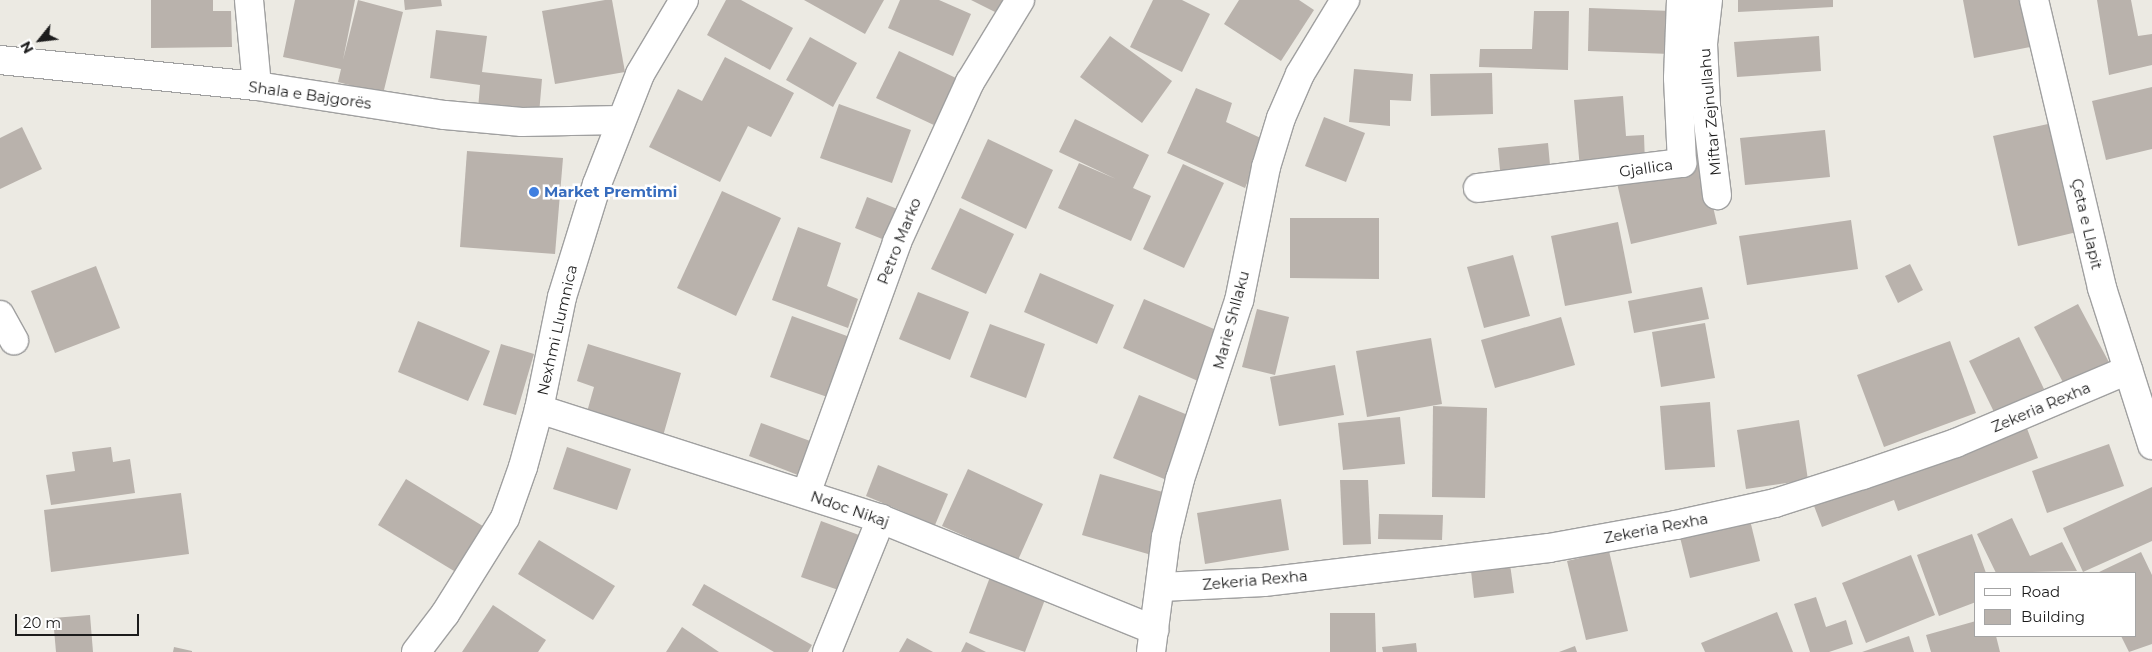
<!DOCTYPE html>
<html>
<head>
<meta charset="utf-8">
<style>
	body { margin:0 }
	#map { position:relative; width:2152px; height:652px; overflow:hidden; background:#eceae3; font-family:Montserrat,sans-serif }
	div>[style] { position:absolute }
	.building>* { inset:0; background:#b9b2ac }
	.roads { filter:drop-shadow(1px 0 #a0a0a0) drop-shadow(-1px 0 #a0a0a0) drop-shadow(0 1px #a0a0a0) drop-shadow(0 -1px #a0a0a0) }
	.minor>* { height:28px; margin:-14px; padding:0 14px; transform-origin:14px; border-radius:14px; background:#fff }
	.dots>* { width:14px; height:14px; translate:-50% -50%; box-sizing:border-box; border:2px solid #fff; border-radius:50% }
	span { translate:-50% -50%; white-space:nowrap; text-align:center; line-height:1.15; -webkit-text-stroke:5px #fff; paint-order:stroke }
	.street-label { font-size:15px; color:#1c1c1c }
	.shop-label { font-size:15px; color:#366cbe; font-weight:700 }
	.left { translate:0 -50%; text-align:left }
	.legend { position:absolute; left:1974px; top:572px; width:162px; height:65px; box-sizing:border-box; background:#fff; border:1px solid #a4a4a4; margin:0; padding:6px 9px; list-style:none; font-size:15px; color:#1c1c1c }
	.legend li { display:flex; align-items:center; gap:10px; height:25px }
	.legend b { width:25px; border:1px solid #a4a4a4 }
	.north { position:absolute; left:15px; top:15px; width:50px; height:50px; -webkit-text-stroke:4px #fff; paint-order:stroke; rotate:241deg; font-size:14px; font-weight:700; line-height:20px; text-align:center; color:#1c1c1c }
	.north::after { content:''; display:block; margin:auto; width:18px; height:22px; background:#1c1c1c; clip-path:polygon(50% 0,100% 100%,50% 72%,0 100%) }
	.scale { position:absolute; left:15px; top:614px; width:124px; height:22px; box-sizing:border-box; border:2px solid #1c1c1c; border-top:0; padding-left:6px; font-size:15px; line-height:18px; white-space:nowrap; color:#1c1c1c; -webkit-text-stroke:4px #fff; paint-order:stroke }
</style>
</head>
<body>
<div id="map">
	<div class="building">
		<div style="clip-path:polygon(151px 0,213px 0,213px 11px,231px 11px,232px 47px,151px 48px)"></div>
		<div style="clip-path:polygon(295px 0,355px 0,343px 60px,358px 0,403px 12px,383px 94px,338px 82px,341px 69px,283px 57px)"></div>
		<div style="clip-path:polygon(404px 0,441px 0,442px 6px,405px 10px)"></div>
		<div style="clip-path:polygon(605px 0,612px 0,625px 72px,555px 84px,542px 11px)"></div>
		<div style="clip-path:polygon(726px 0,741px 0,793px 28px,770px 70px,707px 35px)"></div>
		<div style="clip-path:polygon(804px 0,884px 0,865px 34px)"></div>
		<div style="clip-path:polygon(900px 0,939px 0,971px 14px,953px 56px,888px 28px)"></div>
		<div style="clip-path:polygon(971px 0,1011px 0,1003px 16px)"></div>
		<div style="clip-path:polygon(1153px 0,1182px 0,1210px 14px,1182px 72px,1130px 47px)"></div>
		<div style="clip-path:polygon(1239px 0,1299px 0,1314px 10px,1281px 61px,1224px 24px)"></div>
		<div style="clip-path:polygon(1738px 0,1833px 0,1833px 7px,1738px 12px)"></div>
		<div style="clip-path:polygon(1963px 0,2025px 0,2035px 46px,1974px 58px)"></div>
		<div style="clip-path:polygon(2097px 0,2131px 0,2138px 36px,2152px 34px,2152px 65px,2109px 75px)"></div>
		<div style="clip-path:polygon(1589px 8px,1672px 11px,1670px 54px,1588px 51px)"></div>
		<div style="clip-path:polygon(1534px 11px,1569px 11px,1568px 70px,1479px 67px,1480px 49px,1532px 49px)"></div>
		<div style="clip-path:polygon(436px 30px,487px 36px,482px 72px,542px 79px,539px 114px,478px 109px,480px 85px,430px 78px)"></div>
		<div style="clip-path:polygon(1110px 36px,1172px 81px,1142px 123px,1080px 77px)"></div>
		<div style="clip-path:polygon(1819px 36px,1821px 71px,1737px 77px,1734px 42px)"></div>
		<div style="clip-path:polygon(810px 37px,857px 63px,833px 107px,786px 80px)"></div>
		<div style="clip-path:polygon(899px 51px,958px 79px,936px 126px,876px 98px)"></div>
		<div style="clip-path:polygon(725px 57px,794px 93px,771px 137px,748px 126px,720px 182px,649px 147px,678px 89px,702px 101px)"></div>
		<div style="clip-path:polygon(1354px 69px,1413px 74px,1411px 101px,1390px 100px,1390px 126px,1349px 122px)"></div>
		<div style="clip-path:polygon(1492px 73px,1493px 114px,1431px 116px,1430px 74px)"></div>
		<div style="clip-path:polygon(2152px 87px,2152px 149px,2106px 160px,2092px 101px)"></div>
		<div style="clip-path:polygon(1196px 88px,1232px 103px,1226px 122px,1265px 140px,1245px 188px,1167px 153px)"></div>
		<div style="clip-path:polygon(1623px 96px,1626px 136px,1644px 135px,1645px 164px,1580px 169px,1574px 100px)"></div>
		<div style="clip-path:polygon(839px 104px,911px 130px,892px 183px,820px 158px)"></div>
		<div style="clip-path:polygon(1324px 117px,1365px 133px,1346px 182px,1305px 166px)"></div>
		<div style="clip-path:polygon(1075px 119px,1149px 155px,1133px 188px,1151px 196px,1131px 241px,1058px 208px,1079px 163px,1116px 179px,1059px 152px)"></div>
		<div style="clip-path:polygon(2057px 122px,2081px 231px,2018px 246px,1993px 136px)"></div>
		<div style="clip-path:polygon(22px 127px,42px 169px,0 189px,0 138px)"></div>
		<div style="clip-path:polygon(1825px 130px,1830px 177px,1745px 185px,1740px 138px)"></div>
		<div style="clip-path:polygon(988px 139px,1053px 170px,1026px 229px,961px 198px)"></div>
		<div style="clip-path:polygon(1548px 143px,1551px 176px,1501px 181px,1498px 148px)"></div>
		<div style="clip-path:polygon(467px 151px,563px 158px,555px 254px,460px 247px)"></div>
		<div style="clip-path:polygon(1703px 163px,1717px 224px,1631px 244px,1617px 183px)"></div>
		<div style="clip-path:polygon(1183px 164px,1224px 183px,1184px 268px,1143px 249px)"></div>
		<div style="clip-path:polygon(722px 191px,781px 218px,736px 316px,677px 288px)"></div>
		<div style="clip-path:polygon(867px 197px,905px 212px,892px 243px,855px 228px)"></div>
		<div style="clip-path:polygon(960px 208px,1014px 234px,986px 294px,931px 269px)"></div>
		<div style="clip-path:polygon(1290px 218px,1379px 218px,1379px 279px,1290px 278px)"></div>
		<div style="clip-path:polygon(1851px 220px,1858px 269px,1747px 285px,1739px 236px)"></div>
		<div style="clip-path:polygon(1618px 222px,1632px 293px,1565px 306px,1551px 236px)"></div>
		<div style="clip-path:polygon(798px 227px,841px 243px,827px 286px,858px 299px,848px 328px,772px 300px)"></div>
		<div style="clip-path:polygon(1513px 255px,1530px 316px,1484px 328px,1467px 267px)"></div>
		<div style="clip-path:polygon(1910px 264px,1923px 290px,1898px 303px,1885px 276px)"></div>
		<div style="clip-path:polygon(96px 266px,120px 328px,55px 353px,31px 291px)"></div>
		<div style="clip-path:polygon(1040px 273px,1114px 305px,1097px 344px,1024px 312px)"></div>
		<div style="clip-path:polygon(1702px 287px,1709px 319px,1634px 333px,1628px 301px)"></div>
		<div style="clip-path:polygon(918px 292px,969px 312px,950px 360px,899px 339px)"></div>
		<div style="clip-path:polygon(1144px 299px,1228px 335px,1207px 385px,1123px 348px)"></div>
		<div style="clip-path:polygon(2078px 304px,2111px 366px,2067px 390px,2034px 327px)"></div>
		<div style="clip-path:polygon(1257px 309px,1289px 317px,1275px 375px,1242px 367px)"></div>
		<div style="clip-path:polygon(792px 316px,858px 340px,836px 400px,770px 377px)"></div>
		<div style="clip-path:polygon(1561px 317px,1575px 365px,1495px 388px,1481px 340px)"></div>
		<div style="clip-path:polygon(418px 321px,490px 351px,468px 401px,398px 372px)"></div>
		<div style="clip-path:polygon(1705px 323px,1715px 378px,1661px 387px,1652px 332px)"></div>
		<div style="clip-path:polygon(990px 324px,1045px 344px,1026px 398px,970px 377px)"></div>
		<div style="clip-path:polygon(2019px 337px,2044px 389px,1994px 412px,1969px 361px)"></div>
		<div style="clip-path:polygon(1431px 338px,1442px 404px,1367px 417px,1356px 351px)"></div>
		<div style="clip-path:polygon(1950px 341px,1976px 413px,1884px 447px,1857px 375px)"></div>
		<div style="clip-path:polygon(501px 344px,534px 354px,516px 415px,483px 405px)"></div>
		<div style="clip-path:polygon(588px 344px,681px 373px,663px 436px,587px 412px,594px 387px,577px 381px)"></div>
		<div style="clip-path:polygon(1335px 365px,1344px 415px,1279px 426px,1270px 377px)"></div>
		<div style="clip-path:polygon(1139px 395px,1200px 420px,1174px 483px,1113px 458px)"></div>
		<div style="clip-path:polygon(1710px 402px,1715px 467px,1665px 470px,1660px 406px)"></div>
		<div style="clip-path:polygon(1433px 406px,1487px 408px,1485px 498px,1432px 497px)"></div>
		<div style="clip-path:polygon(1400px 417px,1405px 464px,1343px 470px,1338px 423px)"></div>
		<div style="clip-path:polygon(1799px 420px,1808px 480px,1746px 489px,1737px 430px)"></div>
		<div style="clip-path:polygon(761px 423px,821px 445px,808px 479px,749px 456px)"></div>
		<div style="clip-path:polygon(2025px 423px,2038px 458px,1898px 511px,1894px 500px,1822px 527px,1811px 498px)"></div>
		<div style="clip-path:polygon(2109px 444px,2124px 486px,2047px 513px,2032px 471px)"></div>
		<div style="clip-path:polygon(111px 447px,113px 462px,130px 459px,135px 493px,51px 505px,46px 475px,75px 471px,72px 452px)"></div>
		<div style="clip-path:polygon(567px 447px,631px 469px,617px 510px,553px 489px)"></div>
		<div style="clip-path:polygon(878px 465px,948px 494px,935px 525px,866px 496px)"></div>
		<div style="clip-path:polygon(968px 469px,1043px 504px,1018px 560px,942px 526px)"></div>
		<div style="clip-path:polygon(1100px 474px,1173px 495px,1155px 556px,1082px 535px)"></div>
		<div style="clip-path:polygon(406px 479px,486px 528px,459px 574px,378px 525px)"></div>
		<div style="clip-path:polygon(1340px 480px,1368px 480px,1371px 544px,1343px 545px)"></div>
		<div style="clip-path:polygon(2152px 487px,2152px 541px,2083px 572px,2063px 528px)"></div>
		<div style="clip-path:polygon(181px 493px,189px 554px,51px 572px,44px 510px)"></div>
		<div style="clip-path:polygon(1281px 499px,1289px 550px,1205px 564px,1197px 513px)"></div>
		<div style="clip-path:polygon(1748px 512px,1760px 561px,1690px 578px,1678px 529px)"></div>
		<div style="clip-path:polygon(1379px 514px,1443px 515px,1442px 540px,1378px 539px)"></div>
		<div style="clip-path:polygon(2012px 518px,2030px 556px,2062px 542px,2077px 571px,1996px 573px,1977px 534px)"></div>
		<div style="clip-path:polygon(821px 521px,867px 538px,847px 593px,801px 577px)"></div>
		<div style="clip-path:polygon(1972px 534px,1986px 573px,1976px 573px,1976px 602px,1939px 616px,1917px 555px)"></div>
		<div style="clip-path:polygon(539px 540px,615px 586px,593px 620px,518px 574px)"></div>
		<div style="clip-path:polygon(1609px 551px,1628px 631px,1586px 640px,1567px 561px)"></div>
		<div style="clip-path:polygon(2141px 552px,2152px 575px,2152px 644px,2129px 652px,2121px 636px,2136px 636px,2136px 573px,2097px 573px)"></div>
		<div style="clip-path:polygon(1911px 555px,1935px 615px,1866px 643px,1842px 583px)"></div>
		<div style="clip-path:polygon(1509px 557px,1514px 593px,1474px 598px,1470px 562px)"></div>
		<div style="clip-path:polygon(990px 577px,1046px 597px,1025px 652px,969px 633px)"></div>
		<div style="clip-path:polygon(704px 584px,812px 645px,808px 652px,774px 652px,692px 605px)"></div>
		<div style="clip-path:polygon(1816px 597px,1826px 627px,1846px 620px,1853px 644px,1829px 652px,1810px 652px,1794px 604px)"></div>
		<div style="clip-path:polygon(493px 605px,546px 640px,538px 652px,462px 652px)"></div>
		<div style="clip-path:polygon(1777px 612px,1793px 652px,1705px 652px,1701px 643px)"></div>
		<div style="clip-path:polygon(1330px 613px,1375px 613px,1376px 652px,1330px 652px)"></div>
		<div style="clip-path:polygon(90px 615px,93px 652px,56px 652px,53px 618px)"></div>
		<div style="clip-path:polygon(1976px 621px,1976px 636px,1996px 636px,2000px 652px,1931px 652px,1926px 635px)"></div>
		<div style="clip-path:polygon(682px 627px,719px 652px,666px 652px)"></div>
		<div style="clip-path:polygon(1909px 636px,1914px 652px,1862px 652px)"></div>
		<div style="clip-path:polygon(907px 638px,933px 652px,899px 652px)"></div>
		<div style="clip-path:polygon(966px 642px,986px 652px,961px 652px)"></div>
		<div style="clip-path:polygon(1416px 643px,1417px 652px,1383px 652px,1382px 647px)"></div>
		<div style="clip-path:polygon(1575px 646px,1577px 652px,1559px 652px)"></div>
		<div style="clip-path:polygon(174px 647px,192px 651px,192px 652px,173px 652px)"></div>
	</div>
	<div class="roads">
		<div class="minor">
			<div style="left:249px;top:0;width:86px;rotate:84.7deg"></div>
			<div style="left:1708px;top:0;width:44px;rotate:96.5deg"></div>
			<div style="left:1703px;top:44px;width:62px;rotate:87.2deg"></div>
			<div style="left:1706px;top:106px;width:90px;rotate:83deg"></div>
			<div style="left:2034px;top:0;width:296px;rotate:76.7deg"></div>
			<div style="left:2102px;top:288px;width:165px;rotate:72.3deg"></div>
			<div style="left:0;top:60px;width:258px;rotate:5.8deg"></div>
			<div style="left:257px;top:86px;width:190px;rotate:8.8deg"></div>
			<div style="left:445px;top:115px;width:77px;rotate:5.2deg"></div>
			<div style="left:522px;top:122px;width:98px;rotate:-1.2deg"></div>
			<div style="left:1478px;top:188px;width:206px;rotate:-7deg"></div>
			<div style="left:1682px;top:163px;width:85px;rotate:-92.7deg"></div>
			<div style="left:1678px;top:78px;width:78px;rotate:-87.8deg"></div>
			<div style="left:0;top:315px;width:29px;rotate:61deg"></div>
			<div style="left:539px;top:409px;width:359px;rotate:17.8deg"></div>
			<div style="left:881px;top:519px;width:295px;rotate:22.1deg"></div>
			<div style="left:806px;top:494px;width:268px;rotate:-70.1deg"></div>
			<div style="left:897px;top:242px;width:176px;rotate:-65.5deg"></div>
			<div style="left:970px;top:82px;width:96px;rotate:-58.6deg"></div>
			<div style="left:1161px;top:587px;width:103px;rotate:-2.8deg"></div>
			<div style="left:1264px;top:582px;width:287px;rotate:-6.8deg"></div>
			<div style="left:1549px;top:548px;width:129px;rotate:-10.3deg"></div>
			<div style="left:1676px;top:525px;width:101px;rotate:-12.5deg"></div>
			<div style="left:1775px;top:503px;width:92px;rotate:-17.7deg"></div>
			<div style="left:1863px;top:475px;width:98px;rotate:-19deg"></div>
			<div style="left:1956px;top:443px;width:187px;rotate:-23deg"></div>
			<div style="left:416px;top:652px;width:48px;rotate:-52.7deg"></div>
			<div style="left:445px;top:614px;width:113px;rotate:-58deg"></div>
			<div style="left:505px;top:518px;width:54px;rotate:-70.6deg"></div>
			<div style="left:523px;top:467px;width:60px;rotate:-74.6deg"></div>
			<div style="left:539px;top:409px;width:114px;rotate:-78.4deg"></div>
			<div style="left:562px;top:297px;width:118px;rotate:-72.8deg"></div>
			<div style="left:597px;top:184px;width:118px;rotate:-68.6deg"></div>
			<div style="left:640px;top:74px;width:86px;rotate:-59.3deg"></div>
			<div style="left:827px;top:652px;width:144px;rotate:-67.9deg"></div>
			<div style="left:1151px;top:652px;width:116px;rotate:-82.6deg"></div>
			<div style="left:1166px;top:537px;width:60px;rotate:-76.4deg"></div>
			<div style="left:1180px;top:479px;width:188px;rotate:-71.7deg"></div>
			<div style="left:1239px;top:301px;width:137px;rotate:-78.6deg"></div>
			<div style="left:1266px;top:167px;width:51px;rotate:-73deg"></div>
			<div style="left:1281px;top:118px;width:48px;rotate:-66.6deg"></div>
			<div style="left:1300px;top:74px;width:87px;rotate:-58.7deg"></div>
		</div>
	</div>
	<div class="dots">
		<div style="left:534px;top:192px;background:#3f7fe0"></div>
	</div>
	<div class="street-label">
		<span style="left:310px;top:95px;rotate:8deg">Shala e Bajgorës</span>
		<span style="left:1710px;top:112px;rotate:-95deg">Miftar Zejnullahu</span>
		<span style="left:1646px;top:168px;rotate:-8deg">Gjallica</span>
		<span style="left:2087px;top:224px;rotate:77deg">Çeta e Llapit</span>
		<span style="left:899px;top:241px;rotate:-68deg">Petro Marko</span>
		<span style="left:1231px;top:320px;rotate:-75deg">Marie Shllaku</span>
		<span style="left:557px;top:330px;rotate:-77deg">Nexhmi Llumnica</span>
		<span style="left:2041px;top:407px;rotate:-23deg">Zekeria Rexha</span>
		<span style="left:850px;top:509px;rotate:19deg">Ndoc Nikaj</span>
		<span style="left:1656px;top:528px;rotate:-11deg">Zekeria Rexha</span>
		<span style="left:1255px;top:580px;rotate:-5deg">Zekeria Rexha</span>
	</div>
	<div class="shop-label">
		<span class="left" style="left:544px;top:192px">Market Premtimi</span>
	</div>
	<ul class="legend">
	<li><b style="height:6px;background:#fff"></b>Road</li>
	<li><b style="height:14px;background:#b9b2ac"></b>Building</li>
	</ul>
	<div class="north">N</div>
	<div class="scale">20 m</div>
</div>
</body>
</html>
